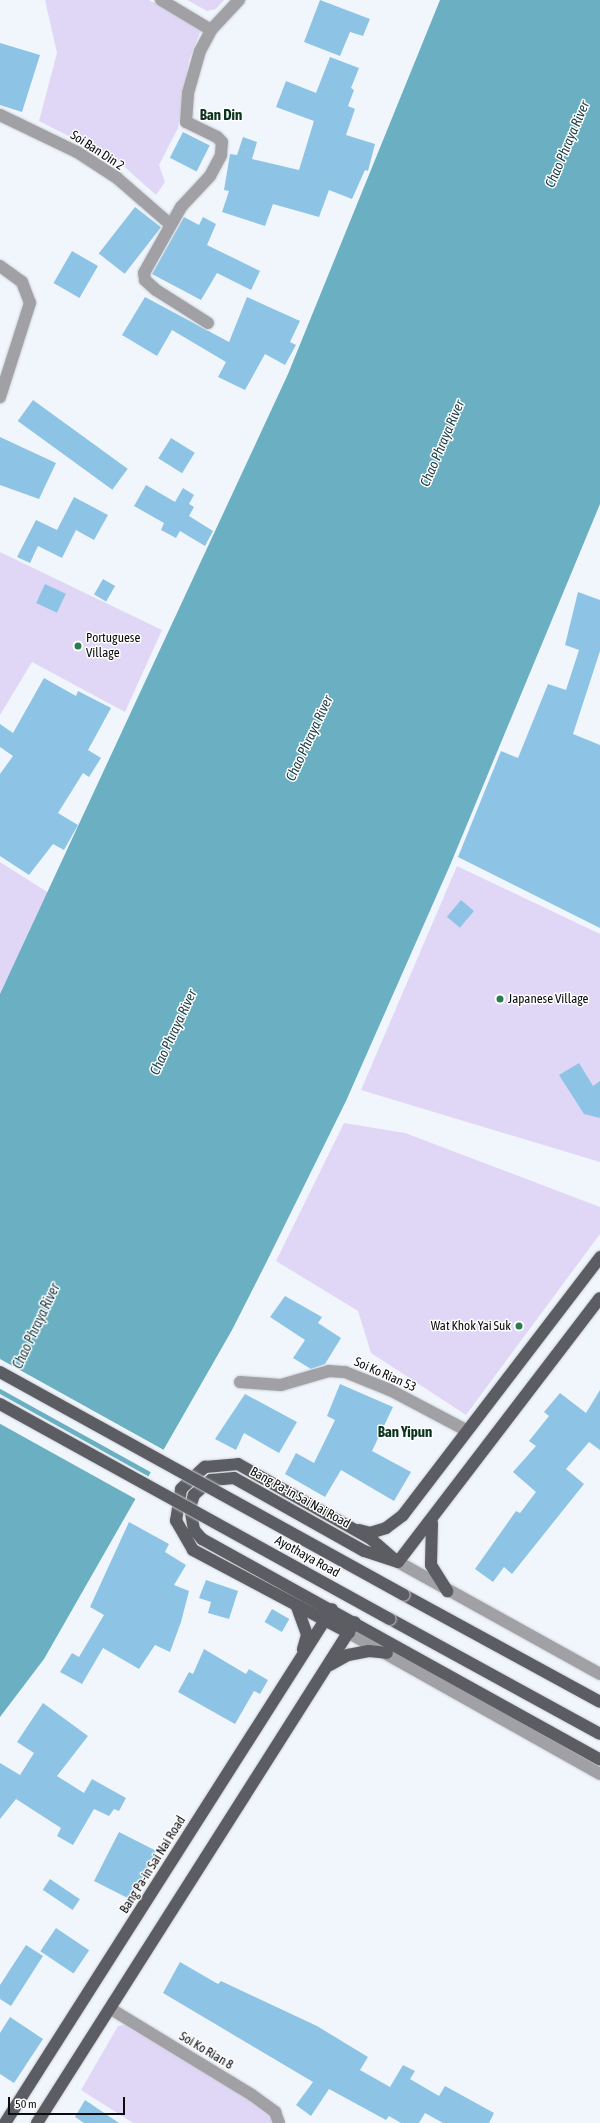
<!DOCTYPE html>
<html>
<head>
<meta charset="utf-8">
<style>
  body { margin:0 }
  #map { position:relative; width:600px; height:2123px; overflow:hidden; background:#f1f6fd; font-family:"Asap Condensed",sans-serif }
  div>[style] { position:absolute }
  .green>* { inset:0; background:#e0d7f7 }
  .water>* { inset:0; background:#6ab0c2 }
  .pier>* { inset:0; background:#f1f6fd; transform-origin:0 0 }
  .building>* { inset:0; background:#8dc4e6; transform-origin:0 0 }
  .roads { filter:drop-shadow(0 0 1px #ccd1d7) drop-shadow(0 0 1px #ccd1d7) }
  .minor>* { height:12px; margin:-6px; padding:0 6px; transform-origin:6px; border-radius:6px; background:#a1a1a5 }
  .major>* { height:12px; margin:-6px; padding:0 6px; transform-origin:6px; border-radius:6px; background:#5c5d62 }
  .bridges { filter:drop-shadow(0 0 1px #ccd1d7) drop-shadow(0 0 1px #ccd1d7) }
  .major-bridge>* { height:12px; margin:-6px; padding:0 6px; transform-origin:6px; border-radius:6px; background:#5c5d62 }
  .dots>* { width:11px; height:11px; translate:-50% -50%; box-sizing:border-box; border:2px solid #fff; border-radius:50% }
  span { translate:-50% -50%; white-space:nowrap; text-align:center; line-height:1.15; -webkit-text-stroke:3px #fff; paint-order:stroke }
  .street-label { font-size:13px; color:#0b0c0e }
  .poi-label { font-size:13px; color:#0b0c0e }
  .left { translate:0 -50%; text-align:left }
  .right { translate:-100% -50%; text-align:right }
  .water-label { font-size:14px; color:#1b3d46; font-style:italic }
  .quarter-label { font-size:15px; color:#0d341e; font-weight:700 }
  .scale { position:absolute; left:8px; top:2097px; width:117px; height:18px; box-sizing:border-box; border:2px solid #0b0c0e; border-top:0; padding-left:5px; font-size:12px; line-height:14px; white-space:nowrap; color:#0b0c0e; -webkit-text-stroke:3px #fff; paint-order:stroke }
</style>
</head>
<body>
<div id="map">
  <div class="green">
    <div style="clip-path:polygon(45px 0,149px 0,201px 30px,189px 60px,178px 128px,159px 165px,165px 182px,156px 195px,119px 162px,39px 121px,57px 53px)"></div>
    <div style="clip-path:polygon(187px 0,224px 0,216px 9px,207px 11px)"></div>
    <div style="clip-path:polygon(0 552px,162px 630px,125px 712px,32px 662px,0 715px)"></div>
    <div style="clip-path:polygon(0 862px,49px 893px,0 994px)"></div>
    <div style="clip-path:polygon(457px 866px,600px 934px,600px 1162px,361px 1090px)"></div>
    <div style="clip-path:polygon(344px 1123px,405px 1133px,600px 1207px,600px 1234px,466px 1415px,371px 1353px,358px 1311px,276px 1261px)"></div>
    <div style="clip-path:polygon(125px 2025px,259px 2104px,271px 2114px,275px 2123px,133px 2123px,81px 2090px,118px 2026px)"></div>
  </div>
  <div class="water">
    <div style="clip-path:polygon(440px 0,600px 0,600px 504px,451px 863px,346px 1101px,266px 1263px,232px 1330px,44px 1659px,0 1717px,0 994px,288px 374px)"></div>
  </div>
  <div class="pier">
    <div style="left:0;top:1359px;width:189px;height:26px;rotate:29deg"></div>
    <div style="left:0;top:1394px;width:172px;height:26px;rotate:29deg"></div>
  </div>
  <div class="building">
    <div style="clip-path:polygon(320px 0,370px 19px,363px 36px,350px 32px,340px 56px,304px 42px)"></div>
    <div style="clip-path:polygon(0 43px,40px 55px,22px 112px,0 105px)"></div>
    <div style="clip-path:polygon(330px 57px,359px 68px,351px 88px,354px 90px,348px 106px,355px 109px,346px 135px,375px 144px,368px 171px,365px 170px,352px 199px,329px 190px,319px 217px,273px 204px,265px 226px,222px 212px,229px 191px,224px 190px,230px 154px,237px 155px,243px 137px,257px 142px,252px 159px,299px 170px,314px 121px,276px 107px,286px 81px,316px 93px)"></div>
    <div style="left:183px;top:132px;width:30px;height:29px;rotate:27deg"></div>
    <div style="left:135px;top:207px;width:33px;height:59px;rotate:38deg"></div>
    <div style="clip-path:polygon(184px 217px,199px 225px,203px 217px,216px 224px,207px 245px,260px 271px,251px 290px,217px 273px,201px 300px,152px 274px)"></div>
    <div style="left:72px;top:251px;width:30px;height:37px;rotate:30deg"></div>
    <div style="clip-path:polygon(145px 297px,229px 342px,247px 297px,300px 321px,290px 342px,296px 345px,285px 365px,265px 354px,245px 390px,218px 377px,226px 362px,172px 330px,157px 356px,122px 335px)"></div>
    <div style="left:33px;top:400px;width:117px;height:26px;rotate:36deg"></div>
    <div style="clip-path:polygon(0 437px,56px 463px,39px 499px,0 485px)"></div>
    <div style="left:171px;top:438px;width:28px;height:24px;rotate:32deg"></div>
    <div style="clip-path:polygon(146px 485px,175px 502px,183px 488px,194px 495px,189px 504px,194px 507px,189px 516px,213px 531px,205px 546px,180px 531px,176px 538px,161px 530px,164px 523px,134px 506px)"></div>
    <div style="clip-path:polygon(74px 497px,108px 515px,94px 540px,76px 530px,62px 558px,38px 546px,30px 563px,17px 557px,36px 520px,57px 530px)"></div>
    <div style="left:103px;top:579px;width:14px;height:18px;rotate:30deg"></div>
    <div style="left:45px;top:584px;width:23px;height:21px;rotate:25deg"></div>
    <div style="clip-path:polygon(578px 592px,600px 600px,600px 651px,573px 734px,600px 745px,600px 928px,458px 857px,501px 751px,518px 758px,548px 684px,566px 690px,579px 650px,565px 645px)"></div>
    <div style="clip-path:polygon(44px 678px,76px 696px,78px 691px,111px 708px,88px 750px,101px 758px,89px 777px,83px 773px,58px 813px,78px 825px,64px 850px,53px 844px,29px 875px,0 856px,0 774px,13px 756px,0 747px,0 724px,13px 733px)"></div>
    <div style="left:461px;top:900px;width:17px;height:22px;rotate:40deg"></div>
    <div style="clip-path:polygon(579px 1063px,593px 1086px,600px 1081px,600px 1118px,584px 1114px,559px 1075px)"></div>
    <div style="clip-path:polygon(285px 1296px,322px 1317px,318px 1323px,341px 1338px,325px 1364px,311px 1369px,293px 1358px,305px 1340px,270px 1317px)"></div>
    <div style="clip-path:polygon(340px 1384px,393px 1407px,372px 1451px,411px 1472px,394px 1501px,341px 1470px,325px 1497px,285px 1474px,296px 1453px,314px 1463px,335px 1420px,327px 1416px)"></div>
    <div style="clip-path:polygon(600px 1390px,600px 1450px,589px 1442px,566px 1469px,584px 1484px,512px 1574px,504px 1567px,493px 1582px,475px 1569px,516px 1511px,520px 1513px,536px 1492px,513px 1472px,536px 1446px,529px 1441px,549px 1416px,544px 1412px,560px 1393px,586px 1413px)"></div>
    <div style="clip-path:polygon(245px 1394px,297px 1422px,279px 1453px,244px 1433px,236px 1450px,215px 1439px)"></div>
    <div style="clip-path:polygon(129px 1522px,169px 1544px,165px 1552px,186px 1565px,174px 1585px,189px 1591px,181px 1622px,170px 1652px,155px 1645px,139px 1669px,103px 1648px,82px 1684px,60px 1672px,72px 1653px,79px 1657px,104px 1615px,90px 1607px)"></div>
    <div style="clip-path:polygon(206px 1580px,238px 1591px,229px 1619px,208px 1613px,211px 1602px,199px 1598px)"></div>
    <div style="left:272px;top:1609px;width:20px;height:15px;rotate:30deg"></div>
    <div style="clip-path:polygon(204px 1649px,246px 1674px,249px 1669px,268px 1680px,260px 1694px,254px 1691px,235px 1724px,178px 1692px,189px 1672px,193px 1674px)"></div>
    <div style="clip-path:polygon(43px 1703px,88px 1736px,57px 1776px,84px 1793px,92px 1779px,126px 1798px,119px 1811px,114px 1809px,109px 1816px,94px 1809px,73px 1845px,57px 1836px,61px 1828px,16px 1799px,0 1819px,0 1763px,20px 1775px,34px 1753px,17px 1742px)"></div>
    <div style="left:119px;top:1832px;width:42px;height:55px;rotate:27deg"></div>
    <div style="left:50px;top:1879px;width:36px;height:13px;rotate:34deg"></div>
    <div style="left:56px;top:1928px;width:40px;height:28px;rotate:34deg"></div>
    <div style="clip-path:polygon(26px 1945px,43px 1956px,11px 2006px,0 1999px,0 1985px)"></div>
    <div style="clip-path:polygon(180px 1962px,218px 1984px,221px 1981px,317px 2026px,368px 2057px,360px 2070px,390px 2087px,403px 2065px,415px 2071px,410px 2079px,439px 2096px,445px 2086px,494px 2113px,489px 2123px,443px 2123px,425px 2113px,419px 2123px,401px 2123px,389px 2116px,386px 2120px,329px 2089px,311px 2116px,296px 2105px,313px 2082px,163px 1993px)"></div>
    <div style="clip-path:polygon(10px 2017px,43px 2039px,14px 2083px,0 2074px,0 2033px)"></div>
    <div style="clip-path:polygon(85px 2100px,119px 2123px,84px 2123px,75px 2117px)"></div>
  </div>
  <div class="roads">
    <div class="minor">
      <div style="left:161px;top:0;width:58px;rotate:31deg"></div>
      <div style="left:0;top:115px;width:85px;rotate:25.7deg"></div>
      <div style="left:77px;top:152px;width:48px;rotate:33deg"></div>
      <div style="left:117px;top:178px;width:70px;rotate:41deg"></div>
      <div style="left:0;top:266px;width:27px;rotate:36deg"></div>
      <div style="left:22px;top:282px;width:22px;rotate:69deg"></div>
      <div style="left:30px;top:303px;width:99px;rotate:107.7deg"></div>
      <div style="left:208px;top:323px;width:62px;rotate:-147.6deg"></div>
      <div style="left:156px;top:290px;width:15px;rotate:-138deg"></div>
      <div style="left:145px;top:280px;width:7px;rotate:-98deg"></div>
      <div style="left:144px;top:273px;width:76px;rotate:-60.7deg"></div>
      <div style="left:181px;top:207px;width:42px;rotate:-46.9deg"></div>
      <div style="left:210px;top:176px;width:24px;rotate:-62deg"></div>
      <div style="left:221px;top:155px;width:13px;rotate:-86deg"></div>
      <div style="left:222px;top:142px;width:7px;rotate:-135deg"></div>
      <div style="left:217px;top:137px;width:34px;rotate:-154deg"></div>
      <div style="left:186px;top:122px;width:29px;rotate:-86deg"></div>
      <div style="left:188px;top:93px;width:44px;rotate:-74.1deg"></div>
      <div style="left:200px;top:51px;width:24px;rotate:-62deg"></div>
      <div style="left:211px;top:30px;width:41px;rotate:-47deg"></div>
      <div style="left:240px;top:1382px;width:41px;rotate:4.2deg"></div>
      <div style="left:281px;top:1385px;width:50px;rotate:-16.3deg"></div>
      <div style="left:329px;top:1371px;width:16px;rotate:4deg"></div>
      <div style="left:345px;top:1372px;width:48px;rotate:21.8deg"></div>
      <div style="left:390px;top:1390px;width:86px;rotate:27.8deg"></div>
      <div style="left:398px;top:1562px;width:231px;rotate:29deg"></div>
      <div style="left:349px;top:1633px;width:288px;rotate:29.3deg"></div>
      <div style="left:111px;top:2009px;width:165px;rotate:31.4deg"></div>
      <div style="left:252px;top:2095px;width:29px;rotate:36deg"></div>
      <div style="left:275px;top:2112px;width:12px;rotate:70deg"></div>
    </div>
    <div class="major">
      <div style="left:432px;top:1523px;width:42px;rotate:91.4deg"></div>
      <div style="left:431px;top:1565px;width:31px;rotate:58deg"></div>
      <div style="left:359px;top:1530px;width:11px;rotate:15deg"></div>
      <div style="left:370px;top:1533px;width:17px;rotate:-17deg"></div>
      <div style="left:386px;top:1528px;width:21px;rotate:-37deg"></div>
      <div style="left:403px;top:1515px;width:325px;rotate:-52.6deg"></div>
      <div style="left:398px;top:1562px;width:36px;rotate:-162deg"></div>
      <div style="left:364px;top:1551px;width:149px;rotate:-150.7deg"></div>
      <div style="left:234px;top:1478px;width:23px;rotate:175deg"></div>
      <div style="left:211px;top:1480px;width:23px;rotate:139deg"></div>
      <div style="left:194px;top:1495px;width:13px;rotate:108deg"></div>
      <div style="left:190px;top:1507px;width:23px;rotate:80deg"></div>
      <div style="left:194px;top:1530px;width:12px;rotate:48deg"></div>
      <div style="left:202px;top:1539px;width:455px;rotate:29deg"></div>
      <div style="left:398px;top:1562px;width:332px;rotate:-52.6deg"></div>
      <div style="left:404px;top:1595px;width:223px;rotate:28.6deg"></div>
      <div style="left:297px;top:1607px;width:30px;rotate:70deg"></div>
      <div style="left:307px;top:1635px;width:15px;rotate:106deg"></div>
      <div style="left:390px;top:1619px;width:239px;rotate:28.7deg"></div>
      <div style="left:349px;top:1633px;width:177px;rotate:-152deg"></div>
      <div style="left:193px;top:1550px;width:34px;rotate:-120deg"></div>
      <div style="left:176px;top:1521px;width:32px;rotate:-81deg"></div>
      <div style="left:181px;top:1489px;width:33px;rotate:-43deg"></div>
      <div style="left:205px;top:1467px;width:33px;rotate:-5deg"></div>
      <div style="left:238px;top:1464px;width:153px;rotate:29.4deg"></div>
      <div style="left:371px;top:1539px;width:29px;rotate:41deg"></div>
      <div style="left:330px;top:1665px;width:21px;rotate:-29deg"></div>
      <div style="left:348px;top:1655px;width:21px;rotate:-11deg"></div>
      <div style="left:369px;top:1651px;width:18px;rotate:6deg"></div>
      <div style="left:5px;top:2123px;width:609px;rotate:-57.54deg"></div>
      <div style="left:37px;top:2123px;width:593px;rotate:-57.6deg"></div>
    </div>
  </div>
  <div class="bridges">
    <div class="major-bridge">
      <div style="left:0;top:1372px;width:461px;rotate:28.9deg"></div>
      <div style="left:0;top:1404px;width:445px;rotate:28.9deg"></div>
    </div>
  </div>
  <div class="dots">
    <div style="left:78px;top:646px;background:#2a7b4d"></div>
    <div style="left:500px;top:999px;background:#2a7b4d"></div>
    <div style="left:519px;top:1326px;background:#2a7b4d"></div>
  </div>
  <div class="street-label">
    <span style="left:97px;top:151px;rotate:33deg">Soi Ban Din 2</span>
    <span style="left:385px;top:1375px;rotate:24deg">Soi Ko Rian 53</span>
    <span style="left:300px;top:1498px;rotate:29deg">Bang Pa-in Sai Nai Road</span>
    <span style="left:307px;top:1557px;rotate:29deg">Ayothaya Road</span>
    <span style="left:153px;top:1865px;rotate:-58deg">Bang Pa-in Sai Nai Road</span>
    <span style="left:206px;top:2051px;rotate:31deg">Soi Ko Rian 8</span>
  </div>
  <div class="poi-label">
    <span class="left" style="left:86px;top:646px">Portuguese<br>Village</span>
    <span class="left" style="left:508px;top:999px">Japanese Village</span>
    <span class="right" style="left:511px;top:1326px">Wat Khok Yai Suk</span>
  </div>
  <div class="water-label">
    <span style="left:567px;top:144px;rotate:-67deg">Chao Phraya River</span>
    <span style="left:442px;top:443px;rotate:-67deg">Chao Phraya River</span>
    <span style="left:309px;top:738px;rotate:-65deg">Chao Phraya River</span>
    <span style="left:173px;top:1032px;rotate:-65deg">Chao Phraya River</span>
    <span style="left:36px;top:1326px;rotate:-65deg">Chao Phraya River</span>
  </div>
  <div class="quarter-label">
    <span style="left:221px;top:115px">Ban Din</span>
    <span style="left:405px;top:1432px">Ban Yipun</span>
  </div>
  <div class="scale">50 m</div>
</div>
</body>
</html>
